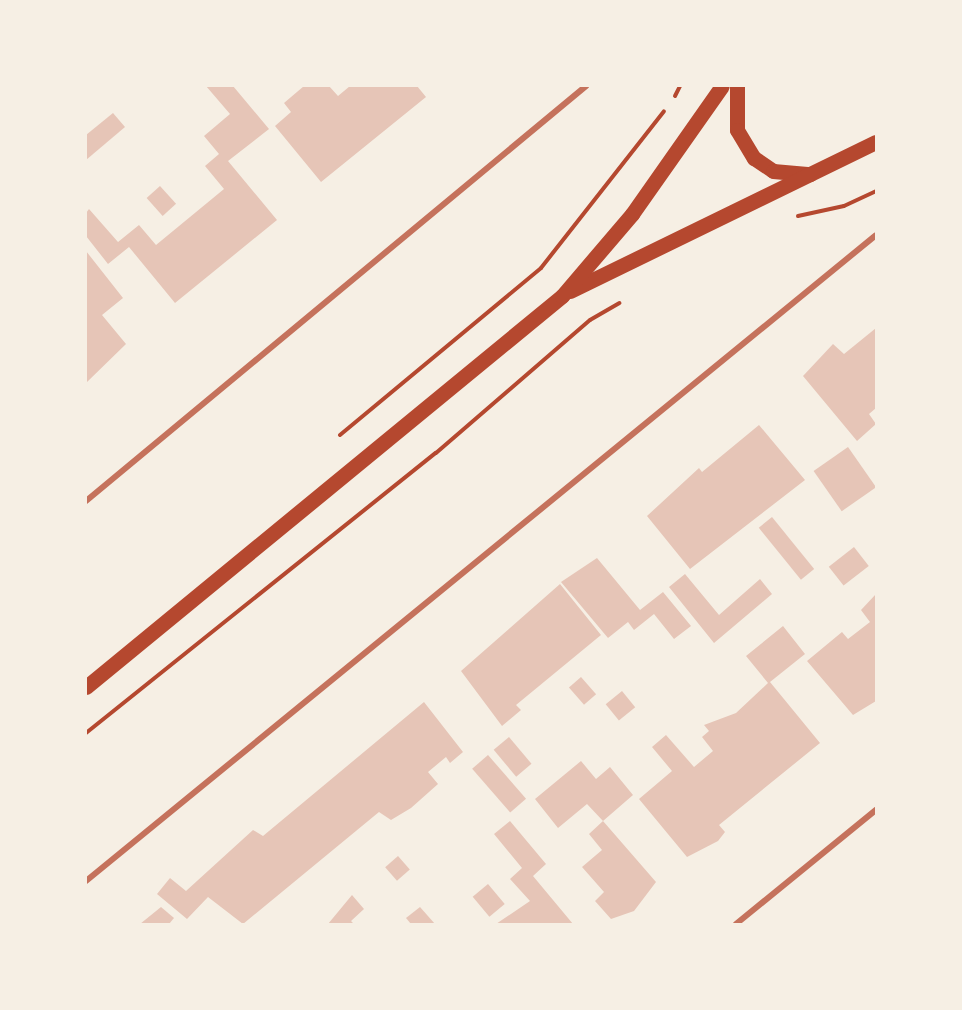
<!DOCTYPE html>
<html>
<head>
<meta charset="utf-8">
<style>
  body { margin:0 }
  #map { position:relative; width:962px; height:1010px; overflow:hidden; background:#f6efe4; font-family:Arial,sans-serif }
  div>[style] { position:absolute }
  .building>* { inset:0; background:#e6c5b7; transform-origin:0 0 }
  .path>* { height:4px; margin:-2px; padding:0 2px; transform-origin:2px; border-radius:2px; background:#b5482f }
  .minor>* { height:6px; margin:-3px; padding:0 3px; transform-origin:3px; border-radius:3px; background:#c5725c }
  .primary>* { height:15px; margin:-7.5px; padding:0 7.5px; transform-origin:7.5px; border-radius:7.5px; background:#b5482f }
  span { translate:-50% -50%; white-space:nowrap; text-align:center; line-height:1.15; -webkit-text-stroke:6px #f6efe4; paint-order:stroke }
  .frame { position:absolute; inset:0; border:87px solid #f6efe4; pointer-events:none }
</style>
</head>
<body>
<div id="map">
  <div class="building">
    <div style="clip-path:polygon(206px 86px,233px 86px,269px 129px,228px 161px,277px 220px,175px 303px,129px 247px,108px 264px,86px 236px,86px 213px,89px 209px,118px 242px,139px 225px,156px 245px,224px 189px,205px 166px,219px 154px,204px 136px,230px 114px)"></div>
    <div style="clip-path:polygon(304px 86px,329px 86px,338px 96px,350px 86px,417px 86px,426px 97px,321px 182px,275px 126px,291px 112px,284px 103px)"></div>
    <div style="clip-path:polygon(113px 113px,125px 127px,86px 160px,86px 135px)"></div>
    <div style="left:160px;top:186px;width:24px;height:18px;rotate:48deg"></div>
    <div style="clip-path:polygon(86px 251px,123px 298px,102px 315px,126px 344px,86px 383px)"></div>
    <div style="clip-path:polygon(876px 328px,876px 408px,869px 414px,876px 424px,857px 441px,803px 376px,833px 344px,844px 354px)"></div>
    <div style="clip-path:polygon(759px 425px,805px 480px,690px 569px,647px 516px,699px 468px,702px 472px)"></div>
    <div style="left:848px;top:447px;width:49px;height:42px;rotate:55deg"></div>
    <div style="left:772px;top:517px;width:67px;height:17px;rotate:51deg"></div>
    <div style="left:854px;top:547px;width:24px;height:32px;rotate:52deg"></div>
    <div style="clip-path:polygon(597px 558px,640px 610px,663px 592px,691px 626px,674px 639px,654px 614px,634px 630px,628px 622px,608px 638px,561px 582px)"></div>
    <div style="clip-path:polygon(685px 574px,719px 615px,760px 579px,772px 594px,714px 643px,669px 587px)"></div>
    <div style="clip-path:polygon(560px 584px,601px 635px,516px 705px,521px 710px,502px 726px,461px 671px)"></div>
    <div style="clip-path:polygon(876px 594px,876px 701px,853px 715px,807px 661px,842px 632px,848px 639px,870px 622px,861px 610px)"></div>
    <div style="clip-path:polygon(783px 626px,805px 654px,770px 682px,820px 743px,719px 825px,725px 832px,718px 841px,687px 857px,639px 799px,672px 771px,652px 747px,666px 735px,694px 767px,713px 751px,702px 737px,709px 731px,704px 725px,736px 713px,768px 683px,746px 656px)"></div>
    <div style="left:581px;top:677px;width:23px;height:16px;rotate:49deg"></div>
    <div style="left:622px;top:691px;width:21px;height:21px;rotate:51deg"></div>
    <div style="clip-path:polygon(424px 702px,463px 752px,450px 763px,446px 757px,428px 772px,438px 784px,411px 808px,391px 820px,379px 812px,243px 924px,208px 897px,187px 919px,157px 894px,170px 878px,186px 891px,253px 830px,263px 836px)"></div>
    <div style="left:509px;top:737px;width:35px;height:20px;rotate:50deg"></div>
    <div style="left:488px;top:755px;width:58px;height:21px;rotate:49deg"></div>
    <div style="clip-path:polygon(581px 761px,596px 779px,610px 767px,633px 795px,603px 821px,587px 804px,558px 828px,535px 799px)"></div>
    <div style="clip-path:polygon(510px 821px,546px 864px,533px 876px,573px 924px,496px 924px,530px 901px,510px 879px,522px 868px,494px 834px)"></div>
    <div style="clip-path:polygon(603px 821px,656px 882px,634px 911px,611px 919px,595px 901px,604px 892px,582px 867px,602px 850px,589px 834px)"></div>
    <div style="left:398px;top:856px;width:18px;height:17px;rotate:49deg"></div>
    <div style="left:488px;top:884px;width:26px;height:20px;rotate:50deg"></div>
    <div style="clip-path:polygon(352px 895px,364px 909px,351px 921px,354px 924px,328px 924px)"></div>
    <div style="clip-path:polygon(161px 907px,174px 918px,169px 924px,140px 924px)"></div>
    <div style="clip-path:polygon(420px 907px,435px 924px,411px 924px,406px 918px)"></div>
  </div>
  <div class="path">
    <div style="left:675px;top:96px;width:11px;rotate:-63deg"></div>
    <div style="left:798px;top:216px;width:47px;rotate:-12.3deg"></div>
    <div style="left:844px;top:206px;width:35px;rotate:-25deg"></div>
    <div style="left:340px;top:435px;width:261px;rotate:-39.7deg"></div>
    <div style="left:541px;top:268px;width:199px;rotate:-51.9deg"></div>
    <div style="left:86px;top:733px;width:448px;rotate:-38.7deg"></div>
    <div style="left:436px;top:453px;width:203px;rotate:-40.8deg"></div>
    <div style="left:590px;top:320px;width:34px;rotate:-30deg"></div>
  </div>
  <div class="minor">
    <div style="left:86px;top:501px;width:650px;rotate:-39.69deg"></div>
    <div style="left:86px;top:881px;width:1020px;rotate:-39.27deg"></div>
    <div style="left:736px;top:924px;width:181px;rotate:-39.2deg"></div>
  </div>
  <div class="primary">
    <div style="left:737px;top:86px;width:44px;rotate:90deg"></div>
    <div style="left:737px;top:130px;width:33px;rotate:59deg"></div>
    <div style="left:754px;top:158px;width:23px;rotate:34deg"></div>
    <div style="left:773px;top:171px;width:37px;rotate:5deg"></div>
    <div style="left:570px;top:291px;width:340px;rotate:-26deg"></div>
    <div style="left:86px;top:687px;width:616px;rotate:-39.4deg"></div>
    <div style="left:562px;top:296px;width:108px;rotate:-49.5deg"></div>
    <div style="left:632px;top:214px;width:156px;rotate:-54.9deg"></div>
  </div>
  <div class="frame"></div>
</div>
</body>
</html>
